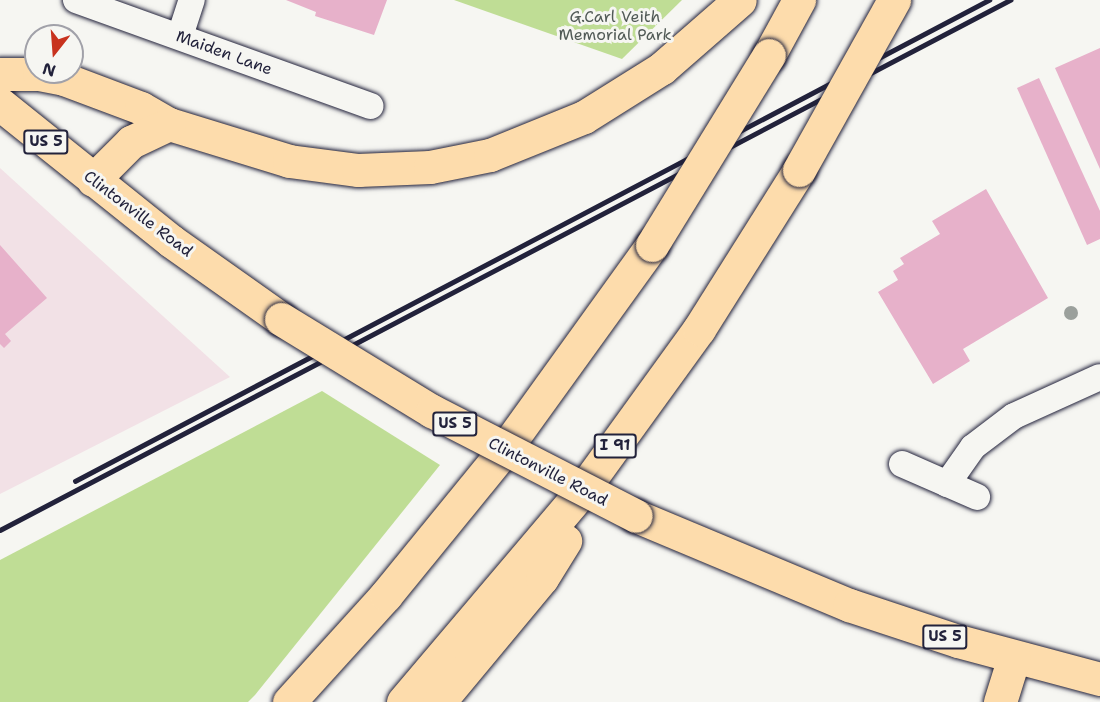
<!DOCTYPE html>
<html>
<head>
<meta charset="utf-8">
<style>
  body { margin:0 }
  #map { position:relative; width:1100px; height:702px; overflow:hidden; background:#f6f6f2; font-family:"Shantell Sans",sans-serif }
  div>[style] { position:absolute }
  .built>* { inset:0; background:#f2e1e6 }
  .green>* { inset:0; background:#bfdd95 }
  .building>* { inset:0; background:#e7b1ca }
  .roads { filter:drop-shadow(0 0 2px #22223b) drop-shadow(0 0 2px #22223b) }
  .minor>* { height:26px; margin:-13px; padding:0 13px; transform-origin:13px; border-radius:13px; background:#f6f6f2 }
  .major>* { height:33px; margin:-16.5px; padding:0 16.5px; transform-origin:16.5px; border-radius:16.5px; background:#fddcac }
  .highway>* { height:33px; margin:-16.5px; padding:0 16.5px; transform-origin:16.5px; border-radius:16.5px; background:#fddcac }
  .rail>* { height:4.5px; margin:-2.25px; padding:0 2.25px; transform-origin:2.25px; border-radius:2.25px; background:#22223b }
  .bridges { filter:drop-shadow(0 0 2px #22223b) drop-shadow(0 0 2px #22223b) }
  .major-bridge>* { height:33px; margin:-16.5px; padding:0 16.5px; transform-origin:16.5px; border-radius:16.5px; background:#fddcac }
  .highway-bridge>* { height:33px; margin:-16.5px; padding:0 16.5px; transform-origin:16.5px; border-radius:16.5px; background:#fddcac }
  .trees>* { width:14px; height:14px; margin:-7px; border-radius:50%; background:#9ba09c }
  span { translate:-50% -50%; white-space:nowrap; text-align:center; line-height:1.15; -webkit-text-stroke:6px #f6f6f2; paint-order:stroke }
  .shield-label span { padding:2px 4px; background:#f6f6f2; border:2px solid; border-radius:4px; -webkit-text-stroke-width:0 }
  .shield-label { font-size:15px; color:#22223b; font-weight:700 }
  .park-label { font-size:16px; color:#515a56 }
  .street-label { font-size:16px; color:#22223b }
  .north { position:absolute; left:24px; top:24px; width:60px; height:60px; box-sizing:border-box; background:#f6f6f2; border:2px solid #a1a1a9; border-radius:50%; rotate:197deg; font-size:16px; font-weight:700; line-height:24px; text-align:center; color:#22223b }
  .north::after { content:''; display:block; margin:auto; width:21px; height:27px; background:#c8321e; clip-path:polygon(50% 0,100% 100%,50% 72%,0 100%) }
</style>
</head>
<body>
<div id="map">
  <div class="built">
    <div style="clip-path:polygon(0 168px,230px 377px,0 494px)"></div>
  </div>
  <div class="green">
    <div style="clip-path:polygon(454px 0,682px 0,622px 59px)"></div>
    <div style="clip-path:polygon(322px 391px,440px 465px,255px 695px,248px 702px,0 702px,0 560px)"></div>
  </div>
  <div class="building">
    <div style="clip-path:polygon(286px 0,387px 0,374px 35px,315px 16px,316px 12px)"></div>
    <div style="clip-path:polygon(1100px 48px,1100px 169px,1055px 68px)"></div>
    <div style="clip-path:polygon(1039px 78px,1100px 211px,1100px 239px,1087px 245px,1017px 88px)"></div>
    <div style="clip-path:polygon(986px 189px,1048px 298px,963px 349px,970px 361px,933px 384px,878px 292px,898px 280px,893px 271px,904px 264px,900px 258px,940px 234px,932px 221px)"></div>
    <div style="clip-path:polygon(0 245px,47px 298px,5px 334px,11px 341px,4px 348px,0 344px)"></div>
  </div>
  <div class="roads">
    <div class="minor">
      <div style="left:76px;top:0;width:313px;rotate:19.8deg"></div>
      <div style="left:180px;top:36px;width:38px;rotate:-72deg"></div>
      <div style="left:902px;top:464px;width:82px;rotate:23.7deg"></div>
      <div style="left:947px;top:484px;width:45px;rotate:-54.9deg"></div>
      <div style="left:973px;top:447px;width:51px;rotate:-37.1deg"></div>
      <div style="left:1014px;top:416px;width:94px;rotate:-24.4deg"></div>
    </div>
    <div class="major">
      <div style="left:0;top:104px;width:219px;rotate:38.7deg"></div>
      <div style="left:171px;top:241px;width:135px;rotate:35.3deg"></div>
      <div style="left:636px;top:516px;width:231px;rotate:22.7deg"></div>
      <div style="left:849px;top:605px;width:115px;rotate:18.3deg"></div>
      <div style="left:958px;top:641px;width:147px;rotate:15deg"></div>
      <div style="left:1000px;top:702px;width:47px;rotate:-72.7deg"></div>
    </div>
    <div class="highway">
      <div style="left:769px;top:55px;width:63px;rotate:-61.4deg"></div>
      <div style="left:0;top:74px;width:39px"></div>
      <div style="left:39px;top:74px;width:25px;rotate:11deg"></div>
      <div style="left:64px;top:79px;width:82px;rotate:20.6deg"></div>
      <div style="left:141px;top:108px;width:32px;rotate:30deg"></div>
      <div style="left:169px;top:124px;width:126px;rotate:17.1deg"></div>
      <div style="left:289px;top:161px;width:70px;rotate:7.4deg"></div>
      <div style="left:358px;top:170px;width:72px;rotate:-2.4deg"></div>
      <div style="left:430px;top:167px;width:61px;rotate:-11.3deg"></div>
      <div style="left:490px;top:155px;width:101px;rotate:-22deg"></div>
      <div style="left:584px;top:117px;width:92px;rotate:-32.1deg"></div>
      <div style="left:662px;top:68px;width:103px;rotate:-41.1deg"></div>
      <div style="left:93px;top:180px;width:54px;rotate:-45deg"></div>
      <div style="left:131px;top:142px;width:42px;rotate:-25.3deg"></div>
      <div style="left:289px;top:702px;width:144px;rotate:-47.8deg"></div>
      <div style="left:386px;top:595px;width:183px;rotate:-50.8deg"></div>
      <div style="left:502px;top:453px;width:256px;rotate:-54.2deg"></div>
      <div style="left:403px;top:702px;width:275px;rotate:-49.7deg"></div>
      <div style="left:581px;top:492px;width:201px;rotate:-54.1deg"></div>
      <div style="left:699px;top:329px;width:188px;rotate:-57.8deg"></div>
      <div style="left:439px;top:702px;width:161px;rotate:-50.3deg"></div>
      <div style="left:542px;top:578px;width:44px;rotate:-58.1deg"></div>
    </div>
  </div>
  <div class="rail">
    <div style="left:75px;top:481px;width:1033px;rotate:-27.76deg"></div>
    <div style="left:0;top:530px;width:1141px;rotate:-27.69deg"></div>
  </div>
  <div class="bridges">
    <div class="major-bridge">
      <div style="left:281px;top:319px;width:177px;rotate:31.4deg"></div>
      <div style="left:432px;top:411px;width:229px;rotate:27.2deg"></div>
    </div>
    <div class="highway-bridge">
      <div style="left:799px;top:170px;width:195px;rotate:-60.8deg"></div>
      <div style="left:652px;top:245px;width:223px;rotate:-58.4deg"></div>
    </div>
  </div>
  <div class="trees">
    <div style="left:1071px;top:313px"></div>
  </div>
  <div class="shield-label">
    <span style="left:46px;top:142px">US 5</span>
    <span style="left:455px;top:424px">US 5</span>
    <span style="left:615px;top:446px">I 91</span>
    <span style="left:945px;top:637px">US 5</span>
  </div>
  <div class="park-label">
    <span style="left:615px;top:26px">G.Carl Veith<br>Memorial Park</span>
  </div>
  <div class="street-label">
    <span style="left:224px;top:53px;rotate:20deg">Maiden Lane</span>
    <span style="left:138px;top:214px;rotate:37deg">Clintonville Road</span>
    <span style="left:548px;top:472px;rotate:27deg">Clintonville Road</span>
  </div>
  <div class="north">N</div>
</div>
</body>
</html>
